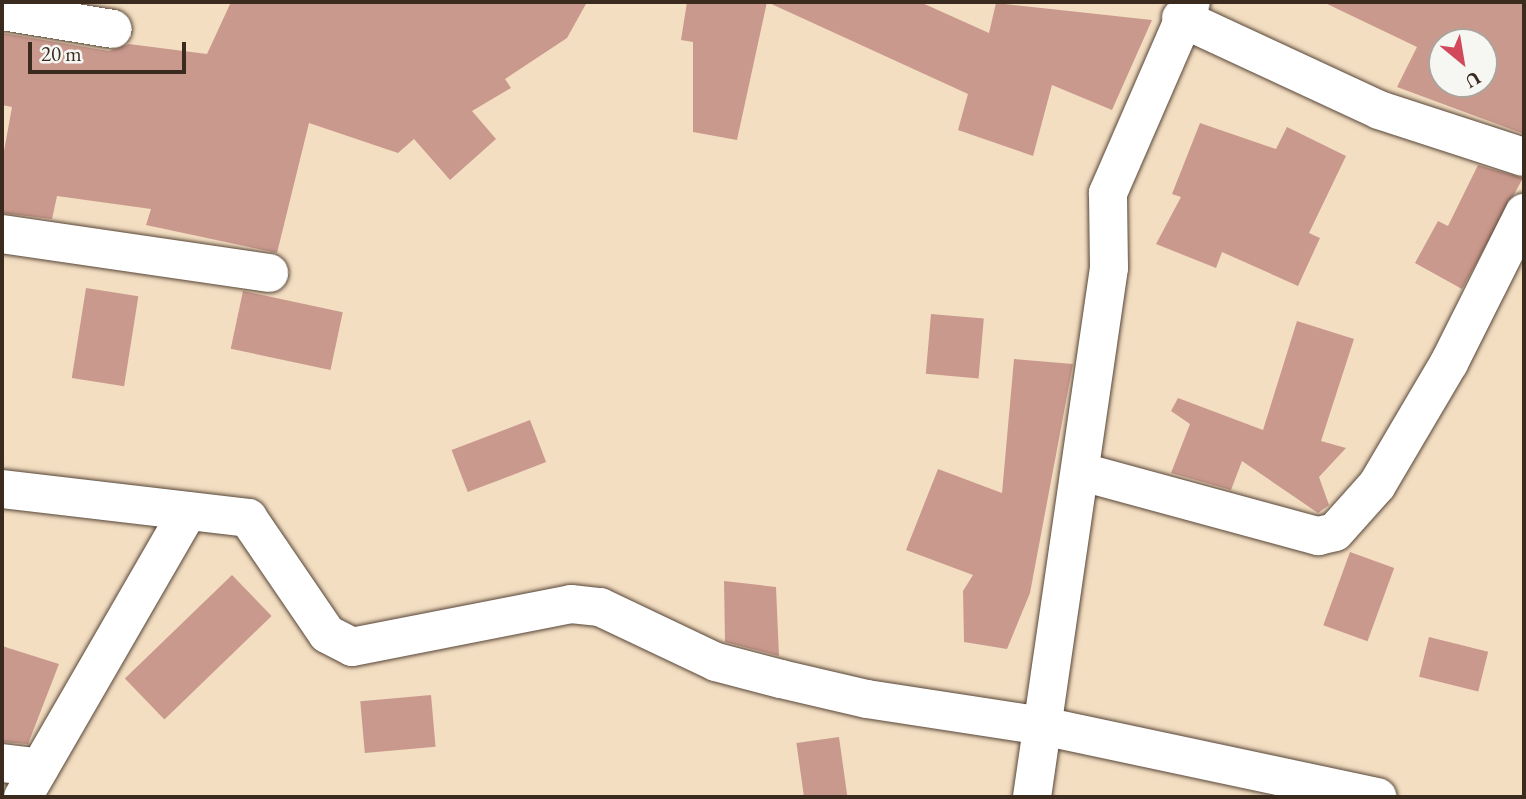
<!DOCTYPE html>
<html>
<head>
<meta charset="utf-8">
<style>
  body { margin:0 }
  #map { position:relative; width:1526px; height:799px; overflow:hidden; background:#f3dec2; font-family:"EB Garamond",serif }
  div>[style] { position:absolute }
  .building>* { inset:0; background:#ca998e; transform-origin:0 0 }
  .roads { filter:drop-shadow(0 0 2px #574537) drop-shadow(0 0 2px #574537) }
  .street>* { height:38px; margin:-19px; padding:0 19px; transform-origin:19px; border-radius:19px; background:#fff }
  span { translate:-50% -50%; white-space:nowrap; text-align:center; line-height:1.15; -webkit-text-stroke:7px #f6f6f2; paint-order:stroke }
  .frame { position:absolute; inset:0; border:4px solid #3b2a1e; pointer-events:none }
  .north { position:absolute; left:1428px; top:28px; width:70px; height:70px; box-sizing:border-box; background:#f6f6f2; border:2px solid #aba49d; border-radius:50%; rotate:150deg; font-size:19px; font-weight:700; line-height:28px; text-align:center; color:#3b2a1e }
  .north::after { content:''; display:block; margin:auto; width:24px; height:32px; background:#d1495b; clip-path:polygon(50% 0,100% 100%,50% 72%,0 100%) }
  .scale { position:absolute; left:28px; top:42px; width:158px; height:32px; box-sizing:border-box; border:4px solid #3b2a1e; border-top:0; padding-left:9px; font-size:21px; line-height:24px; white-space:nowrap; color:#3b2a1e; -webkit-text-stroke:5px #f6f6f2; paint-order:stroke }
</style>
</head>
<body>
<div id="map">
  <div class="building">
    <div style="clip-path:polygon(231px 2px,587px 2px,567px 38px,505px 79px,511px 88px,472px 111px,496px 139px,450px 180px,414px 139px,398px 153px,309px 123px,277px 253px,146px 225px,151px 209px,57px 196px,52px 219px,2px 213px,2px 162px,12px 107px,2px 105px,2px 33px,109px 51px,129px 44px,207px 54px)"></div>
    <div style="clip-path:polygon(687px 2px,767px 2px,737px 140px,693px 132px,693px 42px,681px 40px)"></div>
    <div style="clip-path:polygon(767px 2px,920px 2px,989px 33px,996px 3px,1152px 20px,1112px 110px,1052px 85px,1033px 156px,958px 130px,968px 94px)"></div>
    <div style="clip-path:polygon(evenodd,1323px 2px,1524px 2px,1524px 134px,1397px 87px,1417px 47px,1323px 2px,1442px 42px,1484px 42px,1484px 84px,1442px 84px,1442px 42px)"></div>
    <div style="clip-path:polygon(1200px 123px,1276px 149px,1287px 127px,1346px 156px,1309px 233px,1320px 238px,1298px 286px,1222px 252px,1216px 268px,1156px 244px,1181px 197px,1172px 194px)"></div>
    <div style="clip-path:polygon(1478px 165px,1523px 178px,1462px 289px,1415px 263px,1438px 221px,1448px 226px)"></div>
    <div style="left:86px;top:288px;width:53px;height:91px;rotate:9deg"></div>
    <div style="left:243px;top:291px;width:102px;height:59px;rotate:12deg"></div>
    <div style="left:931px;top:314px;width:53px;height:60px;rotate:5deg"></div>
    <div style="clip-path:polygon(1297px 321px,1354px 339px,1321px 441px,1346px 448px,1319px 477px,1329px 505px,1318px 513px,1242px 461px,1231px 490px,1171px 473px,1190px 424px,1171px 411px,1178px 398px,1263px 430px)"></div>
    <div style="clip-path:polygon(1014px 359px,1073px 364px,1030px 593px,1007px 649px,964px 642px,963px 591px,973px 575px,906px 550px,938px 469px,1002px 493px)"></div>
    <div style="left:530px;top:420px;width:45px;height:84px;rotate:69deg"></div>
    <div style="left:1350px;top:552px;width:47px;height:78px;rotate:20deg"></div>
    <div style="left:232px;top:575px;width:57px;height:149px;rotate:46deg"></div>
    <div style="clip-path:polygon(724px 581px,776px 587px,779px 656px,725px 642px)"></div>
    <div style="left:1429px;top:637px;width:61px;height:41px;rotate:14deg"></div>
    <div style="clip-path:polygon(2px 646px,59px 664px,28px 744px,2px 742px)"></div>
    <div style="left:431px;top:695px;width:52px;height:71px;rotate:85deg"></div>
    <div style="left:839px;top:737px;width:61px;height:43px;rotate:82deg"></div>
  </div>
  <div class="roads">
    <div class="street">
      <div style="left:2px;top:11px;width:112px;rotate:9.2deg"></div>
      <div style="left:1181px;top:18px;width:218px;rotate:24.9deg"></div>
      <div style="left:1379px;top:110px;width:152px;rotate:18deg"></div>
      <div style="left:2px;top:234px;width:270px;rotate:8.3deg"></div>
      <div style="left:1082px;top:472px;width:245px;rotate:15.2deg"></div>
      <div style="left:1318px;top:536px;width:17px;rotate:-13deg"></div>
      <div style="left:1335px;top:532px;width:63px;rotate:-48.2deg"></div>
      <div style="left:1377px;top:485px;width:142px;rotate:-59.5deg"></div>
      <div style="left:1449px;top:363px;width:168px;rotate:-63.4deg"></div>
      <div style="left:2px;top:489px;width:248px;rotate:6.7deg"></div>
      <div style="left:248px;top:518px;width:140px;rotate:55.7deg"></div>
      <div style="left:327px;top:634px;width:28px;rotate:27deg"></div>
      <div style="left:352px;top:647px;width:223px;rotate:-11.1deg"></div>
      <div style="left:571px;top:604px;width:29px;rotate:6deg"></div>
      <div style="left:600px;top:607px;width:128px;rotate:25.4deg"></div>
      <div style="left:716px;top:662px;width:67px;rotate:14.7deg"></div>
      <div style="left:781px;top:679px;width:88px;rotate:13.1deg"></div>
      <div style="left:867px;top:699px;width:178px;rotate:8.7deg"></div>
      <div style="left:1043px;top:726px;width:342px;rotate:12deg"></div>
      <div style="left:2px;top:763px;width:38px;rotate:7deg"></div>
      <div style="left:23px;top:797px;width:330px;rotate:-60deg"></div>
      <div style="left:1032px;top:797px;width:535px;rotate:-81.72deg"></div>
      <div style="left:1109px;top:268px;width:75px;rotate:-90.8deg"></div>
      <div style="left:1108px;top:193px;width:208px;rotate:-66.5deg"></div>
    </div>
  </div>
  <div class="frame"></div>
  <div class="north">U</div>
  <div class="scale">20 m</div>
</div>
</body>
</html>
